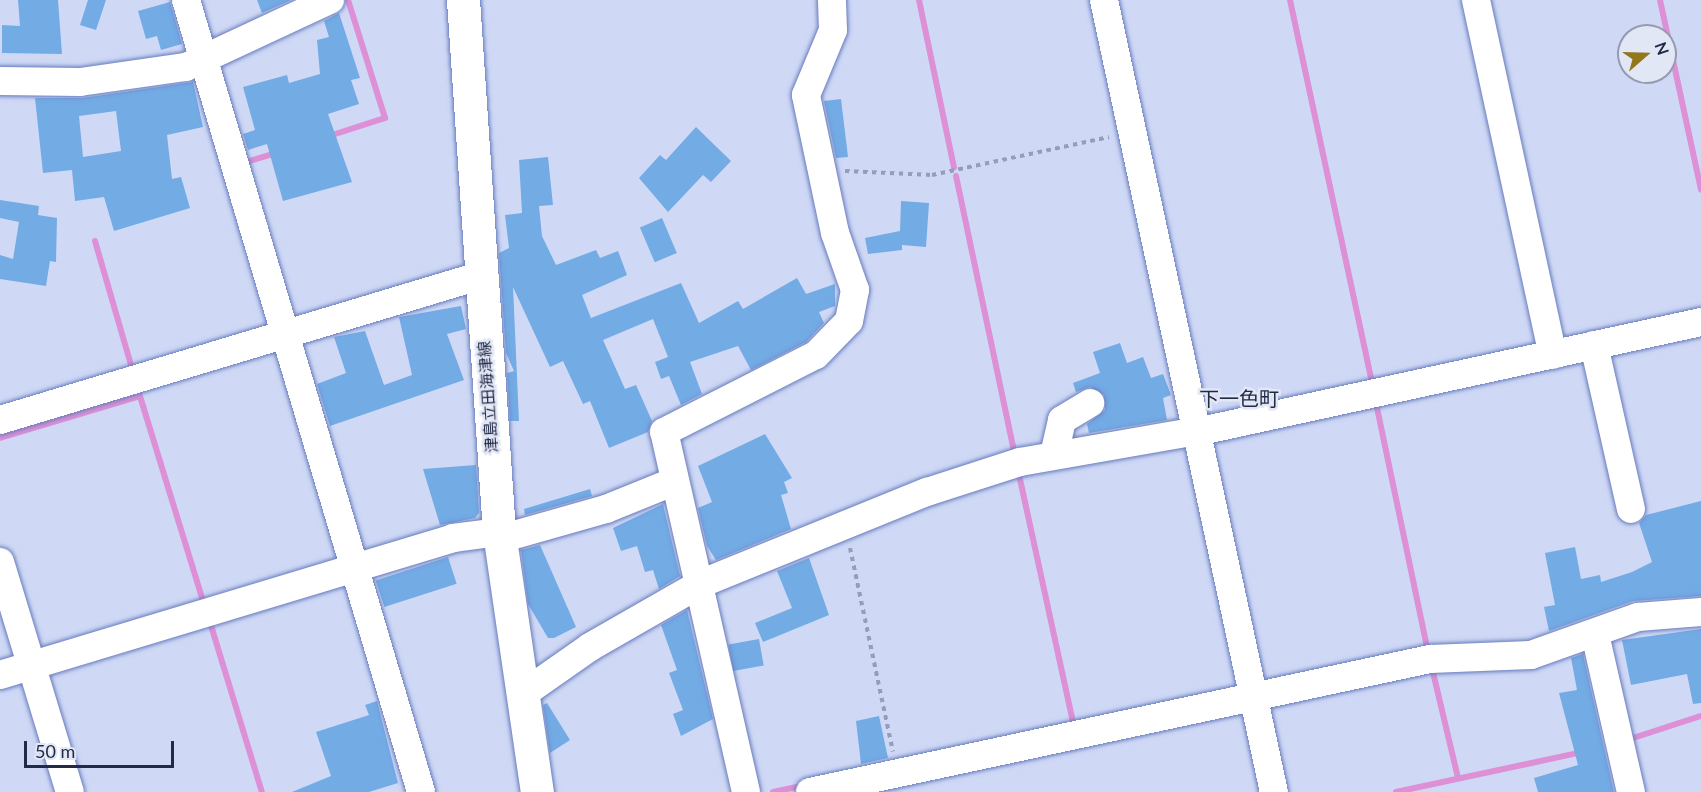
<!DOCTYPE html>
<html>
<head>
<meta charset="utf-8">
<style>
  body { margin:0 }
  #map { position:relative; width:1701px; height:792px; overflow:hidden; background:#cfd9f6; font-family:Lato,"Noto Sans JP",sans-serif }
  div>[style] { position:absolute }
  .stream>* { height:6px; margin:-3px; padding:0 3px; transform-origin:3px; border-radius:3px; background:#dd90d5 }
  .building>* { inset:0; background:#73abe5; transform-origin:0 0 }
  .path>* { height:4px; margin-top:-2px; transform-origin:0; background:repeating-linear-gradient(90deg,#949dba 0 4.5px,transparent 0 9px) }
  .roads { filter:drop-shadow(0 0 2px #677bbd) drop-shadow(0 0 2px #677bbd) }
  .minor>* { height:28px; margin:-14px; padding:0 14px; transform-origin:14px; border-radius:14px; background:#fff }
  .major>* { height:33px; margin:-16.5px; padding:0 16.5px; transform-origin:16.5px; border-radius:16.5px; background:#fff }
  span { translate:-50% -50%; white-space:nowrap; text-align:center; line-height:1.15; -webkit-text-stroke:5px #e2e7f6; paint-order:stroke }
  .street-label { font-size:16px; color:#222a46 }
  .quarter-label { font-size:20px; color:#222a46 }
  .north { position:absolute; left:1617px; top:24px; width:60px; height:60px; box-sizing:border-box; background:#e2e7f6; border:2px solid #959bb0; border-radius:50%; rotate:70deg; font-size:16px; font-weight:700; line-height:24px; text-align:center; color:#222a46 }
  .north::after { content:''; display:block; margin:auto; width:21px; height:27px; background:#93771d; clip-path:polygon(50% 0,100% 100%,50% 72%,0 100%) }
  .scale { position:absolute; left:24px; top:741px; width:150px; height:27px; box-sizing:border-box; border:3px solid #222a46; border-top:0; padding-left:8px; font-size:18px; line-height:21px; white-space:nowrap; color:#222a46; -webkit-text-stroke:4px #e2e7f6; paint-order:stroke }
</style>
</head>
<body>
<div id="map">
  <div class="stream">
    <div style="left:919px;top:0;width:171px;rotate:78.2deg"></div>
    <div style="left:1290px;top:0;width:393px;rotate:77.9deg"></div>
    <div style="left:1660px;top:0;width:194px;rotate:77.8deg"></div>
    <div style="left:329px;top:136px;width:59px;rotate:-17.8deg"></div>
    <div style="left:385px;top:118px;width:124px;rotate:-107.4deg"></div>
    <div style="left:243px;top:163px;width:34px;rotate:-17deg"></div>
    <div style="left:956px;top:176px;width:286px;rotate:78.1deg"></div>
    <div style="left:95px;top:241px;width:132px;rotate:73.8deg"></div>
    <div style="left:139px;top:393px;width:221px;rotate:72.9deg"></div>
    <div style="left:1376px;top:403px;width:254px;rotate:78.2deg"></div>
    <div style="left:0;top:438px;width:146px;rotate:-16.7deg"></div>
    <div style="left:1018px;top:470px;width:263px;rotate:77.7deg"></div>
    <div style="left:209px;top:619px;width:181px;rotate:73deg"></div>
    <div style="left:1432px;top:668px;width:113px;rotate:76.7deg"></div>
    <div style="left:1627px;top:740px;width:78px;rotate:-18deg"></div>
    <div style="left:773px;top:792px;width:33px;rotate:-12deg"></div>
    <div style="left:1396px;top:792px;width:190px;rotate:-12.1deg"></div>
  </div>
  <div class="building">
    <div style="clip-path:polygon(18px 0,58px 0,62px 54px,2px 53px,2px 25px,20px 26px)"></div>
    <div style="clip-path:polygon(88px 0,106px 0,96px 30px,80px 25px)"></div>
    <div style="clip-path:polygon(257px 0,291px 0,262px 13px)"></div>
    <div style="clip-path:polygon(170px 2px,182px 44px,161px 50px,157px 36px,146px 39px,138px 11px)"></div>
    <div style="clip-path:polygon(339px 13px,360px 78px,351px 80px,359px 104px,328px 114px,352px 182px,283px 201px,267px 144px,248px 150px,243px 134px,255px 130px,243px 87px,287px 75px,289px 83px,320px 74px,317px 40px,329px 37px,324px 21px)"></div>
    <div style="clip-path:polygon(evenodd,193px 82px,203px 127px,167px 135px,172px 179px,181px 177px,190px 208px,114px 231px,104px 197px,75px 201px,72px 170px,43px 173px,35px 98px,82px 98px,193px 82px,116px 111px,121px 151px,83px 157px,79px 116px,116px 111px)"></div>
    <div style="clip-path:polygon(841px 99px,848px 157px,836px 158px,824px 101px)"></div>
    <div style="clip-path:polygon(696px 127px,731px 161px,711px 182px,703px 175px,668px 212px,639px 178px,660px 155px,666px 160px)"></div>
    <div style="clip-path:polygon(548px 157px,553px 205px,539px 206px,542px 236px,556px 265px,596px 250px,600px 258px,618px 251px,627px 275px,582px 295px,591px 318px,681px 283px,699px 323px,738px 301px,743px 309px,797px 278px,806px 294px,835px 284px,835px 306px,819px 312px,824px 323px,806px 342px,751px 370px,738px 346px,690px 362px,702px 394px,681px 405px,669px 376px,661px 379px,655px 362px,668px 357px,653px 319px,603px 340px,625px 389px,636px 385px,652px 421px,648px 432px,609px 448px,590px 401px,583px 404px,563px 361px,550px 367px,513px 287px,519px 421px,510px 421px,507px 373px,514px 371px,506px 353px,499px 253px,509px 248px,505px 215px,522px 213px,519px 160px)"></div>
    <div style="clip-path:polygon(0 200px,39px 206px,38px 215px,57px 218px,56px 262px,50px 261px,46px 286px,0 279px,0 255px,13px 259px,19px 222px,0 218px)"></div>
    <div style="clip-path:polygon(901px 201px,929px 203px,926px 247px,902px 245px,902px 250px,868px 254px,865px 238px,900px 231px)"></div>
    <div style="left:662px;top:218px;width:38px;height:24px;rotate:67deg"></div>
    <div style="clip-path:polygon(461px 306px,466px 329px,447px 334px,464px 380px,330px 426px,317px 384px,346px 373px,334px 337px,365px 331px,384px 385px,412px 375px,399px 317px)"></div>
    <div style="clip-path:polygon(1120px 343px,1127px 363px,1143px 357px,1151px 378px,1163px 374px,1171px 395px,1163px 398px,1167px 420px,1089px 433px,1087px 424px,1105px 410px,1104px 395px,1090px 387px,1076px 392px,1073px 383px,1100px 373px,1093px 352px)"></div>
    <div style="clip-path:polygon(765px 434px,792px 478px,784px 482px,788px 493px,781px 495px,791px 529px,716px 560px,707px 546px,698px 508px,712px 502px,698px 466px)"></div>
    <div style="clip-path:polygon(476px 465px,479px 513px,475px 518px,440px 525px,423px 469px)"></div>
    <div style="clip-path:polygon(590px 489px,592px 496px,525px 515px,524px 509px)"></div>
    <div style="clip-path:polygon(1701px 501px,1701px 596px,1633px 601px,1549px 631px,1544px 607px,1555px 605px,1545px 553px,1575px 547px,1581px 579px,1600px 575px,1601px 582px,1632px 572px,1652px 562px,1639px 523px,1646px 515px)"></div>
    <div style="clip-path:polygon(663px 504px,680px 576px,659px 589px,653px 570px,645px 572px,637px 546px,621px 551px,613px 528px)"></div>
    <div style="clip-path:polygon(540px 545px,576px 627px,554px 638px,548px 638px,528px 604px,521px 550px)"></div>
    <div style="left:448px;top:557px;width:28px;height:76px;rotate:72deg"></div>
    <div style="clip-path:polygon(809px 558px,829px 615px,763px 642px,755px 623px,792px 608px,777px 571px)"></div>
    <div style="clip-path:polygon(687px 610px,713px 719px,681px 736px,673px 714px,683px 710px,669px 673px,677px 670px,661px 625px)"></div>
    <div style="clip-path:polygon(1701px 629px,1701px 703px,1693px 704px,1687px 674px,1631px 685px,1622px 640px)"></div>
    <div style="left:759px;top:639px;width:27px;height:31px;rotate:80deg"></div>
    <div style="clip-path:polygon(1583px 654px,1614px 792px,1538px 792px,1534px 778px,1578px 765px,1559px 693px,1577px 690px,1571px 658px)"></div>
    <div style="clip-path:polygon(377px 701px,398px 783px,369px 792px,292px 792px,331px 776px,316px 732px,369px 715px,365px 705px)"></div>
    <div style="clip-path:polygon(547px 703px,570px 740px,550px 753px,543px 705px)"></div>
    <div style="clip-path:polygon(879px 716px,888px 758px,861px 764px,856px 721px)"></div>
  </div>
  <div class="path">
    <div style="left:845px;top:171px;width:87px;rotate:2.6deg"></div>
    <div style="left:932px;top:175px;width:181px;rotate:-12.1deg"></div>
    <div style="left:850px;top:548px;width:208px;rotate:78.1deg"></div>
  </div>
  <div class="roads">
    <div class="minor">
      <div style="left:186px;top:0;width:826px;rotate:73.47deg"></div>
      <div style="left:1104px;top:0;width:810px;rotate:77.89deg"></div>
      <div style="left:1476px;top:0;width:363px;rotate:77.8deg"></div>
      <div style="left:0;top:81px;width:80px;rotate:0.7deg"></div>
      <div style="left:80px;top:82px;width:107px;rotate:-8.1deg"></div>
      <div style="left:186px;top:67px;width:159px;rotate:-25deg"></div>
      <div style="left:1594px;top:345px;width:168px;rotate:77.3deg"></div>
      <div style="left:0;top:420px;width:500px;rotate:-16.73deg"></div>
      <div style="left:1054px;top:455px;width:36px;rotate:-77deg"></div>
      <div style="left:1062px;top:420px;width:33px;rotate:-31deg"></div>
      <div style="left:500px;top:539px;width:110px;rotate:-15.8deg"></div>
      <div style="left:606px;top:509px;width:74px;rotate:-22.1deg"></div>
      <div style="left:0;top:562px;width:240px;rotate:73.1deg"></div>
      <div style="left:1595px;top:634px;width:162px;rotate:77.2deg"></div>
      <div style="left:0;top:675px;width:473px;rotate:-16.8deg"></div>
      <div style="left:453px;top:538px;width:46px;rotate:-7.4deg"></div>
      <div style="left:523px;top:694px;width:82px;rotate:-35deg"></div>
      <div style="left:590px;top:647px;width:127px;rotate:-29.8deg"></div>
      <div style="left:700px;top:584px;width:245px;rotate:-22.1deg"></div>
      <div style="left:927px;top:492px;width:98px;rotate:-17.9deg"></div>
      <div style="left:1020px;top:462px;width:193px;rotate:-9.9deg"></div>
      <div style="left:1210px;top:429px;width:503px;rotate:-12.29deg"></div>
      <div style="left:746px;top:792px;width:369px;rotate:-102.8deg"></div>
      <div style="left:664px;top:432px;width:170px;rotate:-26.9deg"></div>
      <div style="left:816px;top:355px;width:47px;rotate:-45.9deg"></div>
      <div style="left:849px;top:321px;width:32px;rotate:-79deg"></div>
      <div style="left:855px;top:290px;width:60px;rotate:-109.3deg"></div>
      <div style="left:835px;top:233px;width:141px;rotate:-101.9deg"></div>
      <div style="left:806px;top:95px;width:70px;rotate:-67.4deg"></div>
      <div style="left:833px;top:30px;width:30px;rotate:-92deg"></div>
      <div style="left:810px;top:792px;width:634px;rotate:-12.11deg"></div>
      <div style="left:1430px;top:659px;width:101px;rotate:-2.3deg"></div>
      <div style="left:1531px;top:655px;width:114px;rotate:-19.6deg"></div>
      <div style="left:1638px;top:617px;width:63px;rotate:-4.5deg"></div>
    </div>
    <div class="major">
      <div style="left:463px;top:0;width:533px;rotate:86.13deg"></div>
      <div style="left:499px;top:532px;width:263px;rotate:81.7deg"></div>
    </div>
  </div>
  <div class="street-label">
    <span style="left:488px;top:397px;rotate:-94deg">津島立田海津線</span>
  </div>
  <div class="quarter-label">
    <span style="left:1239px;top:398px">下一色町</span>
  </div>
  <div class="north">N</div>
  <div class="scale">50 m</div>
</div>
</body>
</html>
